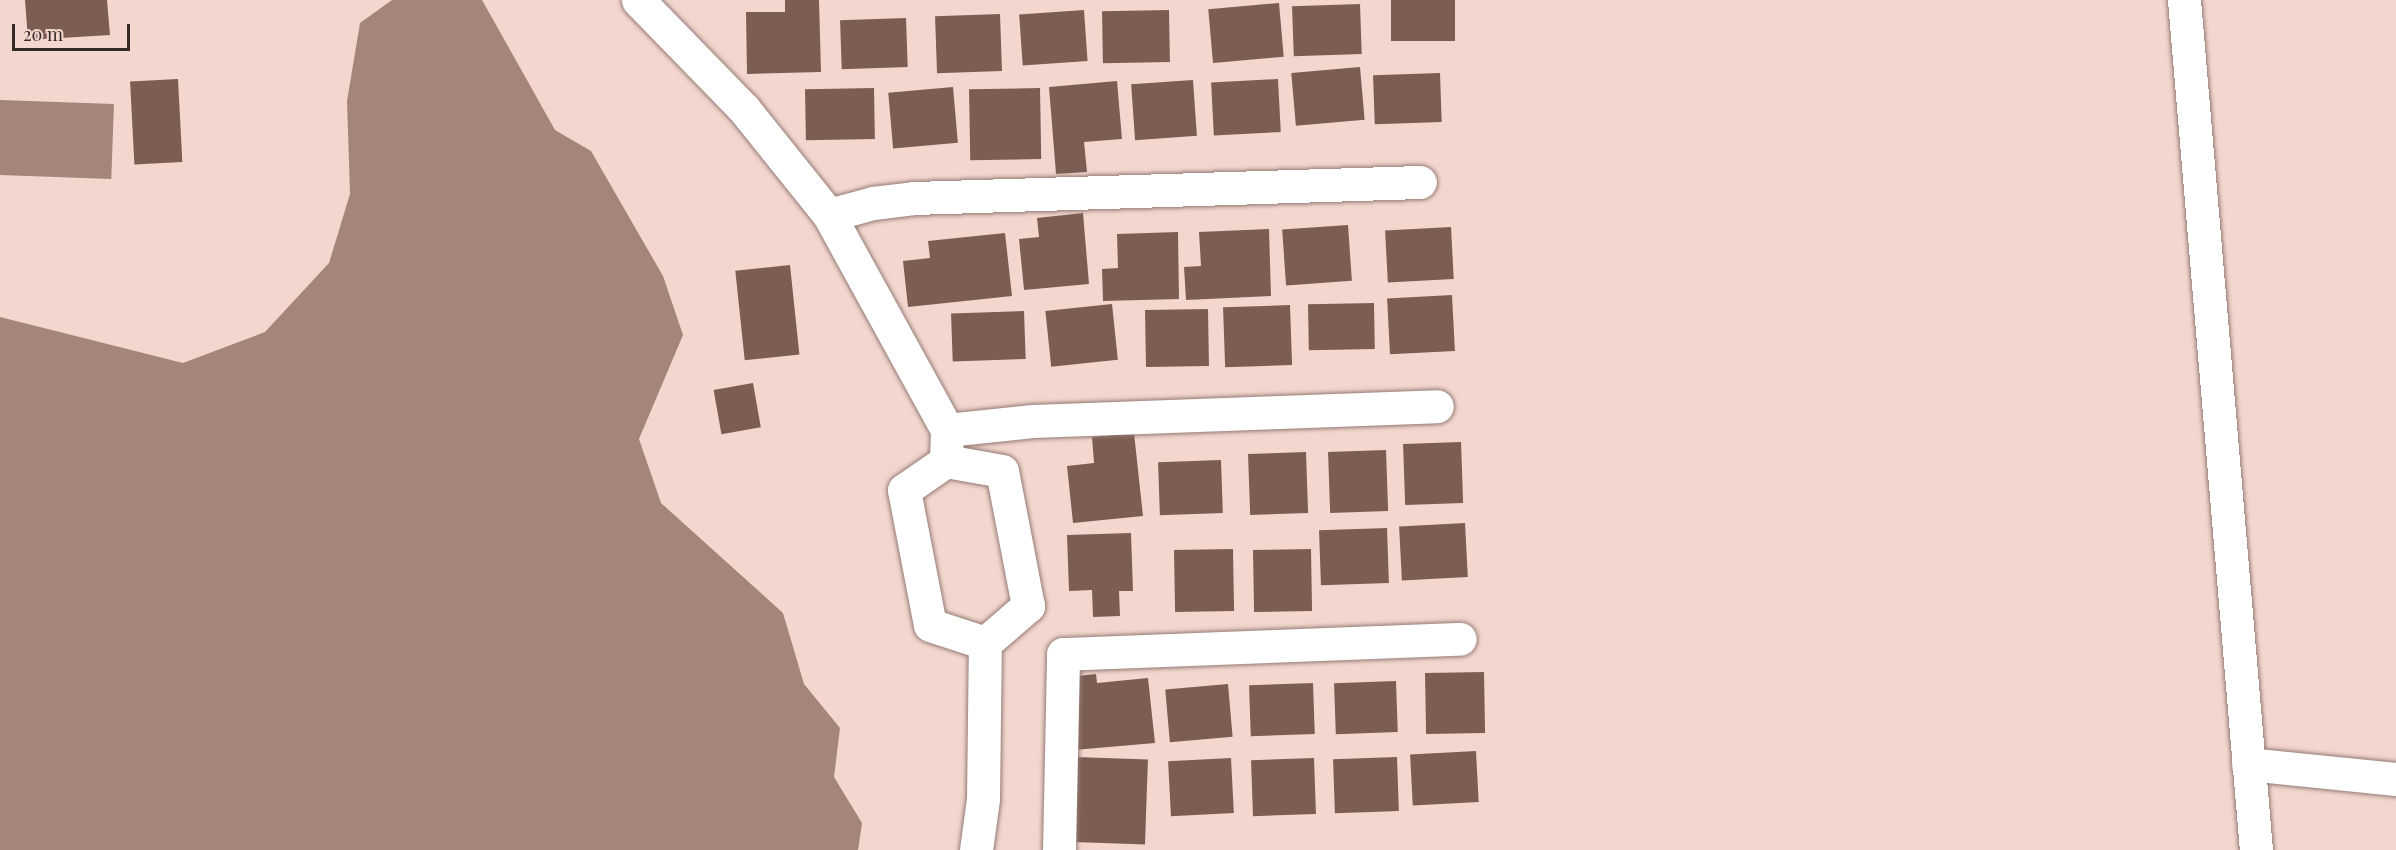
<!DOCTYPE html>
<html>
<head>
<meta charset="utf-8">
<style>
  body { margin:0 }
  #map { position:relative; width:2396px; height:850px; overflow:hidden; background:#f3d7cf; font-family:"Playfair Display",serif }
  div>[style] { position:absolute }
  .water>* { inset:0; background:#a5847b; transform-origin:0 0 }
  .building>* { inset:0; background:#7c5d54; transform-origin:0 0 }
  .roads { filter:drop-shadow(0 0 2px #947b74) drop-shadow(0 0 2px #947b74) }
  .street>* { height:33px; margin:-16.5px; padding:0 16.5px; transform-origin:16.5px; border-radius:16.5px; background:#fff }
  span { translate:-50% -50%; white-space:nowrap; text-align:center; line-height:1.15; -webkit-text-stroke:6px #f3d7cf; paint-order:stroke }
  .scale { position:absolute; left:12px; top:24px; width:118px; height:27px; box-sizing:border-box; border:3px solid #352a27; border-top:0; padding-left:8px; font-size:18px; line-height:21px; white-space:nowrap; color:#352a27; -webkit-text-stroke:4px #f3d7cf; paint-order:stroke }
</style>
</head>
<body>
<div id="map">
  <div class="water">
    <div style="clip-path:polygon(392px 0,482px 0,555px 130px,591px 151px,663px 276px,683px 335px,639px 439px,661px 503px,783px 613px,804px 684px,840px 728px,834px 777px,862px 823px,858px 850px,0 850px,0 317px,183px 363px,265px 332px,329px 263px,350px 194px,347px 101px,360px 23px)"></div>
    <div style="left:0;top:100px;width:114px;height:75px;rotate:2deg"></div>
  </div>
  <div class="building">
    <div style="clip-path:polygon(25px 0,107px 0,110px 35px,28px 40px)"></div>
    <div style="clip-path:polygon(785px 0,819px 0,821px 72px,747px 74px,746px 12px,785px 12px)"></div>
    <div style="left:1391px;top:0;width:64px;height:41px"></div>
    <div style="left:1279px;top:3px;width:54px;height:71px;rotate:85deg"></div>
    <div style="left:1360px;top:4px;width:50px;height:68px;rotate:88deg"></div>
    <div style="left:1084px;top:10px;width:51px;height:65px;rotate:86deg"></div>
    <div style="left:1169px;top:10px;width:52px;height:67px;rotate:89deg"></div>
    <div style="left:1000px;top:14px;width:57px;height:65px;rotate:88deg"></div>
    <div style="left:906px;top:18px;width:49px;height:66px;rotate:88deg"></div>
    <div style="left:1360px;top:67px;width:53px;height:69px;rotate:85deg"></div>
    <div style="left:1440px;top:73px;width:49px;height:67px;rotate:88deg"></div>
    <div style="left:178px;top:79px;width:83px;height:48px;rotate:87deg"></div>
    <div style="left:1278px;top:79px;width:53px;height:67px;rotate:87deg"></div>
    <div style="left:1193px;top:80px;width:56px;height:62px;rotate:86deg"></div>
    <div style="clip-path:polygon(1117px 81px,1122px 139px,1084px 142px,1087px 172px,1056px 174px,1049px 87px)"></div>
    <div style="left:953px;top:87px;width:56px;height:65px;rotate:85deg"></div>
    <div style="left:874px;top:88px;width:51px;height:69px;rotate:89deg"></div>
    <div style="left:1040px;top:88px;width:71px;height:71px;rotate:89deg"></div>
    <div style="clip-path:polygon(1083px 213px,1089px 284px,1024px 290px,1019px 239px,1039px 237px,1037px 218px)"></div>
    <div style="left:1348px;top:225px;width:56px;height:66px;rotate:86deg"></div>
    <div style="left:1451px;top:227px;width:52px;height:66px;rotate:87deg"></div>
    <div style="clip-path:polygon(1269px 229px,1271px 296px,1186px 300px,1184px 267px,1201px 266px,1199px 232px)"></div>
    <div style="clip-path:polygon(1178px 232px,1179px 299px,1103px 301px,1102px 269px,1118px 268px,1117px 234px)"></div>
    <div style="clip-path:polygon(1005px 233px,1012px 296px,908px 307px,903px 261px,930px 258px,928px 241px)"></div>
    <div style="left:790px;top:265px;width:90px;height:55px;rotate:84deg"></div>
    <div style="left:1452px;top:295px;width:56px;height:65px;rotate:87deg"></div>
    <div style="left:1374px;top:303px;width:46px;height:66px;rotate:89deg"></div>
    <div style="left:1112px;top:304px;width:56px;height:67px;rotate:84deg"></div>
    <div style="left:1290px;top:305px;width:60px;height:67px;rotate:88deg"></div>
    <div style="left:1208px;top:309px;width:57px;height:63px;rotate:89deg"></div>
    <div style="left:1024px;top:311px;width:48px;height:73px;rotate:88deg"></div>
    <div style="left:753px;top:383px;width:45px;height:40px;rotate:80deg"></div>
    <div style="clip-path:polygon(1134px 433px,1143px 516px,1073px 523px,1067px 466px,1094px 463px,1092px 437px)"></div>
    <div style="left:1461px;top:442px;width:61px;height:58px;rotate:88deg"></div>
    <div style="left:1386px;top:450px;width:61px;height:58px;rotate:88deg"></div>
    <div style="left:1306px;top:452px;width:61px;height:58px;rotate:88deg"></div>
    <div style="left:1221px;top:460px;width:53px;height:63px;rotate:88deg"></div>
    <div style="left:1465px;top:523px;width:54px;height:66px;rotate:87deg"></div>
    <div style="left:1387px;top:528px;width:55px;height:68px;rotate:88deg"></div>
    <div style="clip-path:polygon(1131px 533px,1133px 591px,1119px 591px,1120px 616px,1093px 617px,1092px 590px,1069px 591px,1067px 535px)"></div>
    <div style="left:1233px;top:549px;width:62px;height:59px;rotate:89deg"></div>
    <div style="left:1311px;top:549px;width:62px;height:58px;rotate:89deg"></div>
    <div style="left:1484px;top:672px;width:61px;height:59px;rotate:89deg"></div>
    <div style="clip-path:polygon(1096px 674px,1097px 683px,1148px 678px,1155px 743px,1074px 750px,1067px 677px)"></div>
    <div style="left:1396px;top:681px;width:51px;height:62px;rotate:88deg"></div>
    <div style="left:1313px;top:683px;width:51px;height:64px;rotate:88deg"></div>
    <div style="left:1228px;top:684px;width:53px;height:63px;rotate:85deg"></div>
    <div style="left:1476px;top:751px;width:51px;height:66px;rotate:87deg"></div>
    <div style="left:1076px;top:757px;width:72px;height:85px;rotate:2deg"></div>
    <div style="left:1397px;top:757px;width:54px;height:64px;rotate:88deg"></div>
    <div style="left:1231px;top:758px;width:55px;height:63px;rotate:87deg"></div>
    <div style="left:1314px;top:758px;width:56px;height:63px;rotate:88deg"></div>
  </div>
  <div class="roads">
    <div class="street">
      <div style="left:638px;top:0;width:152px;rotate:45.8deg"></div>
      <div style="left:744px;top:109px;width:136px;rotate:51.3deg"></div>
      <div style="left:829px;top:215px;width:245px;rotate:61.2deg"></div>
      <div style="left:947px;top:430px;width:31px;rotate:92deg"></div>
      <div style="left:2184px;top:0;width:853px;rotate:85.16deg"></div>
      <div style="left:829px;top:215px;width:46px;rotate:-15.3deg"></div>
      <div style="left:873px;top:203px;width:41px;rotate:-7deg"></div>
      <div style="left:914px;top:198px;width:506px;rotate:-1.81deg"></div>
      <div style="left:947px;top:430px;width:86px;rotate:-6deg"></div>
      <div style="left:1033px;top:421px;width:404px;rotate:-2.1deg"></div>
      <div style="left:2248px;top:764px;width:149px;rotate:5.8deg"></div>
      <div style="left:976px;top:850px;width:51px;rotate:-82.2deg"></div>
      <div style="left:983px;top:799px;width:156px;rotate:-89.3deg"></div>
      <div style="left:985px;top:643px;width:57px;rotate:-40.7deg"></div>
      <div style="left:1028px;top:606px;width:137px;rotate:-100.9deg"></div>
      <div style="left:1002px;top:471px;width:57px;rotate:-169.9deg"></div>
      <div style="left:946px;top:461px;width:51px;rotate:145.4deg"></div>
      <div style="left:904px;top:490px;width:137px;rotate:79.1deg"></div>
      <div style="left:930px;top:625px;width:58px;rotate:18.1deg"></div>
      <div style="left:1059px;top:850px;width:196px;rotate:-88.8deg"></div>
      <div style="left:1063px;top:654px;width:397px;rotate:-2.2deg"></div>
    </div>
  </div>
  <div class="scale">20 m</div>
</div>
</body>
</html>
